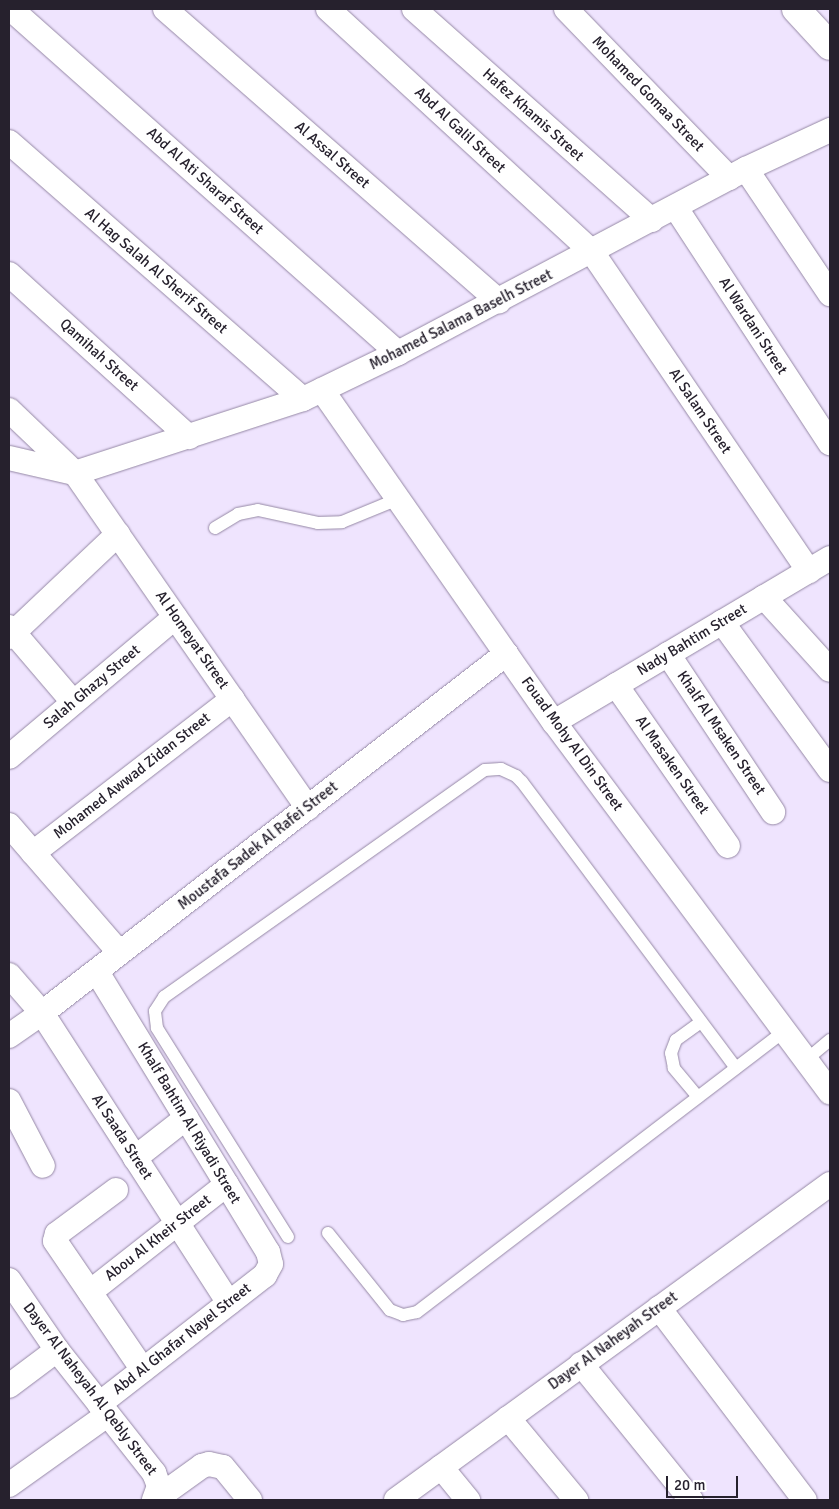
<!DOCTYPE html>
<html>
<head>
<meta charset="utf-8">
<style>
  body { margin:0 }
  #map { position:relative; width:839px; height:1509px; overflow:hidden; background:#efe4fe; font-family:Signika,sans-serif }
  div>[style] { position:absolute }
  .roads { filter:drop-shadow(0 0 1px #9588a5) drop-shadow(0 0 1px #9588a5) }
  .lane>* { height:12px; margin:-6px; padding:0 6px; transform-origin:6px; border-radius:6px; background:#fff }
  .street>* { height:24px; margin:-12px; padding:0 12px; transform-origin:12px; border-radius:12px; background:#fff }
  .secondary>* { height:28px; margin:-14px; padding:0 14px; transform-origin:14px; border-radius:14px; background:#fff }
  span { translate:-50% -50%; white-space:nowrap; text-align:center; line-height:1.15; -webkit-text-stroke:4px #fff; paint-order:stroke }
  .street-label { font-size:15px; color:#26212d }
  .frame { position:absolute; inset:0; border:10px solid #26212d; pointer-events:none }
  .scale { position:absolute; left:666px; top:1476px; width:72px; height:22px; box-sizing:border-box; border:2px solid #26212d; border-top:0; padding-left:6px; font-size:15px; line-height:18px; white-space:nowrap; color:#26212d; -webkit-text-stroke:4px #fff; paint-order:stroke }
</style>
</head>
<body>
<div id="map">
  <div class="roads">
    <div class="lane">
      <div style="left:215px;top:528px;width:27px;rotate:-31deg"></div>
      <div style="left:238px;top:514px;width:20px;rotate:-11deg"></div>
      <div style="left:258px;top:510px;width:61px;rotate:12.2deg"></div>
      <div style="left:318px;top:523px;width:24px;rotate:-2deg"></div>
      <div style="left:342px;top:522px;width:61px;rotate:-22.3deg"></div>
      <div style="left:806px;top:1060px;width:31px;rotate:-40deg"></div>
      <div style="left:698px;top:1097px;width:38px;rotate:-130deg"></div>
      <div style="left:674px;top:1068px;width:15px;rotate:-101deg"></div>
      <div style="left:671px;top:1053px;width:14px;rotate:-69deg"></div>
      <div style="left:676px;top:1040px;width:31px;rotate:-36deg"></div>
      <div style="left:328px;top:1233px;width:99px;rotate:51.2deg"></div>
      <div style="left:390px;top:1310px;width:14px;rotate:21deg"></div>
      <div style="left:403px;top:1315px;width:14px;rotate:-12deg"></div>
      <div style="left:417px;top:1312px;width:463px;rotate:-37.4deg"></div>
      <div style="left:288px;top:1237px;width:247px;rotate:-122.1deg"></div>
      <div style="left:157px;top:1028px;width:17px;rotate:-97deg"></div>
      <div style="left:155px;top:1011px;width:17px;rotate:-57deg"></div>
      <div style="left:164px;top:997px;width:393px;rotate:-35.3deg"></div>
      <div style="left:485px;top:770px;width:16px;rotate:-4deg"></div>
      <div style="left:501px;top:769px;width:17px;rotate:25deg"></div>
      <div style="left:516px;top:776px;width:8px;rotate:45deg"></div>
      <div style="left:522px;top:782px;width:357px;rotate:53.2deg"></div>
    </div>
    <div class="street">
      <div style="left:11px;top:9px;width:518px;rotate:41.63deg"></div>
      <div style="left:165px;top:9px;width:444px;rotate:41.2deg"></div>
      <div style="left:328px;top:9px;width:359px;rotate:42.6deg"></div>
      <div style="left:592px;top:252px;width:386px;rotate:55.8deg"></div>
      <div style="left:414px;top:9px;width:318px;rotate:41.6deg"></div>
      <div style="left:566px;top:9px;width:235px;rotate:46deg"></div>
      <div style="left:9px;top:142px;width:390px;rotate:41.2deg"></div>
      <div style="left:746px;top:169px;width:151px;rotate:56.1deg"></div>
      <div style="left:676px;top:208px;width:281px;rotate:56.8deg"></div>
      <div style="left:9px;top:274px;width:243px;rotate:42.2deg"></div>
      <div style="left:322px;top:390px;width:405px;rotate:55.1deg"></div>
      <div style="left:554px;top:722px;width:462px;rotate:53.3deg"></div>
      <div style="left:9px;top:410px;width:91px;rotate:43.7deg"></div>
      <div style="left:75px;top:473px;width:408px;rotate:55.2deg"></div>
      <div style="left:9px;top:458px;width:67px;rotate:13deg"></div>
      <div style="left:75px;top:473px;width:240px;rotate:-18deg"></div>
      <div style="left:303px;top:399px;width:106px;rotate:-25.8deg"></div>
      <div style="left:398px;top:353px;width:394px;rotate:-27.9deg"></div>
      <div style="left:746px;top:169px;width:93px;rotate:-24.9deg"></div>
      <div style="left:764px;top:597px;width:98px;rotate:47.9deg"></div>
      <div style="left:722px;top:622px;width:183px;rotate:53.9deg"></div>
      <div style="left:9px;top:627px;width:99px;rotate:49.5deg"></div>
      <div style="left:9px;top:637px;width:150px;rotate:-43.4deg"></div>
      <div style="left:668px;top:654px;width:190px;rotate:56.4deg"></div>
      <div style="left:616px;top:685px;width:196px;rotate:55.2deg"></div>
      <div style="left:554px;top:722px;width:321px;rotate:-30.7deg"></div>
      <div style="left:9px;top:757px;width:217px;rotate:-40.1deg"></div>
      <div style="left:9px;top:825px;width:169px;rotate:49.1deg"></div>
      <div style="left:33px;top:853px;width:252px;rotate:-37.7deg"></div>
      <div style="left:97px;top:972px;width:328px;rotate:58.6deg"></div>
      <div style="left:268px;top:1252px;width:12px;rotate:76deg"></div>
      <div style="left:271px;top:1264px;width:13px;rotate:119deg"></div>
      <div style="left:265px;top:1275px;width:210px;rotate:142.1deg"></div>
      <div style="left:9px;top:975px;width:50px;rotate:49deg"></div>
      <div style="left:42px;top:1013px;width:345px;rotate:57.2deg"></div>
      <div style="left:9px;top:1036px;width:40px;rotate:-34.9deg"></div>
      <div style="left:42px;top:1013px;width:587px;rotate:-37.73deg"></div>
      <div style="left:9px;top:1101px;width:73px;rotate:62.4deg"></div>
      <div style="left:135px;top:1158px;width:65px;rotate:-38.1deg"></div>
      <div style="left:116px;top:1190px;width:74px;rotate:143.3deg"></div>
      <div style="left:57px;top:1234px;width:7px;rotate:106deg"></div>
      <div style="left:55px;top:1241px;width:156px;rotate:55.7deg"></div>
      <div style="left:9px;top:1280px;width:85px;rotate:55.6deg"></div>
      <div style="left:57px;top:1350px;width:157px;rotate:51.7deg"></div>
      <div style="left:154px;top:1473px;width:14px;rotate:69deg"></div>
      <div style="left:159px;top:1486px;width:15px;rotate:110deg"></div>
      <div style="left:90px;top:1292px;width:174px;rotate:-38.2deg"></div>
      <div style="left:659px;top:1308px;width:241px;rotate:52.8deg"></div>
      <div style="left:581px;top:1364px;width:175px;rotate:51deg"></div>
      <div style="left:9px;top:1386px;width:60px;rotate:-36.9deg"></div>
      <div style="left:508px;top:1418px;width:107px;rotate:50.3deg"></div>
      <div style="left:441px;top:1467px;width:43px;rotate:50.7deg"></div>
      <div style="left:9px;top:1485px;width:120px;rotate:-35.5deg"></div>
      <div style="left:156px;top:1499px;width:57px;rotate:-35.7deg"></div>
      <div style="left:202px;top:1466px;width:7px;rotate:-16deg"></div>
      <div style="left:209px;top:1464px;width:14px;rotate:12deg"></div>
      <div style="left:223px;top:1467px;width:43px;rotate:50.7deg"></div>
      <div style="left:396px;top:1500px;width:537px;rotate:-36.06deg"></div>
    </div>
    <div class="secondary">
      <div style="left:796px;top:9px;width:50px;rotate:47.4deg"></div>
    </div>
  </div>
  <div class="street-label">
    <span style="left:648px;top:94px;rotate:46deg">Mohamed Gomaa Street</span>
    <span style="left:533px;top:115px;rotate:42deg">Hafez Khamis Street</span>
    <span style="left:460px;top:130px;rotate:43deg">Abd Al Galil Street</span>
    <span style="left:332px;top:155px;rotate:41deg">Al Assal Street</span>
    <span style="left:205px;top:181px;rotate:42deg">Abd Al Ati Sharaf Street</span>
    <span style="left:156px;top:271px;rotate:41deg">Al Hag Salah Al Sherif Street</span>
    <span style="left:461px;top:320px;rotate:-27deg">Mohamed Salama Baselh Street</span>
    <span style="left:753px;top:326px;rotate:57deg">Al Wardani Street</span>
    <span style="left:99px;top:355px;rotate:42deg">Qamihah Street</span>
    <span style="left:700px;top:411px;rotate:56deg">Al Salam Street</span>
    <span style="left:192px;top:640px;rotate:55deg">Al Homeyat Street</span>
    <span style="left:692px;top:640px;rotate:-31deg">Nady Bahtim Street</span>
    <span style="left:92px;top:687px;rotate:-40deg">Salah Ghazy Street</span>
    <span style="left:721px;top:733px;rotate:56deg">Khalf Al Msaken Street</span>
    <span style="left:572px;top:744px;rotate:54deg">Fouad Mohy Al Din Street</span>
    <span style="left:672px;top:765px;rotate:55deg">Al Masaken Street</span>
    <span style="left:132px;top:776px;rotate:-38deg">Mohamed Awwad Zidan Street</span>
    <span style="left:258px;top:846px;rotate:-38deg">Moustafa Sadek Al Rafei Street</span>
    <span style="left:189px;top:1123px;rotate:59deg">Khalf Bahtim Al Riyadi Street</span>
    <span style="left:122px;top:1137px;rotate:57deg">Al Saada Street</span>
    <span style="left:158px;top:1238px;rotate:-38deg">Abou Al Kheir Street</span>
    <span style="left:182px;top:1339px;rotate:-38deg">Abd Al Ghafar Nayel Street</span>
    <span style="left:613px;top:1341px;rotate:-36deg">Dayer Al Naheyah Street</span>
    <span style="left:90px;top:1389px;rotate:53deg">Dayer Al Naheyah Al Qebly Street</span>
  </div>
  <div class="frame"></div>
  <div class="scale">20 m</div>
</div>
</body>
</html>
